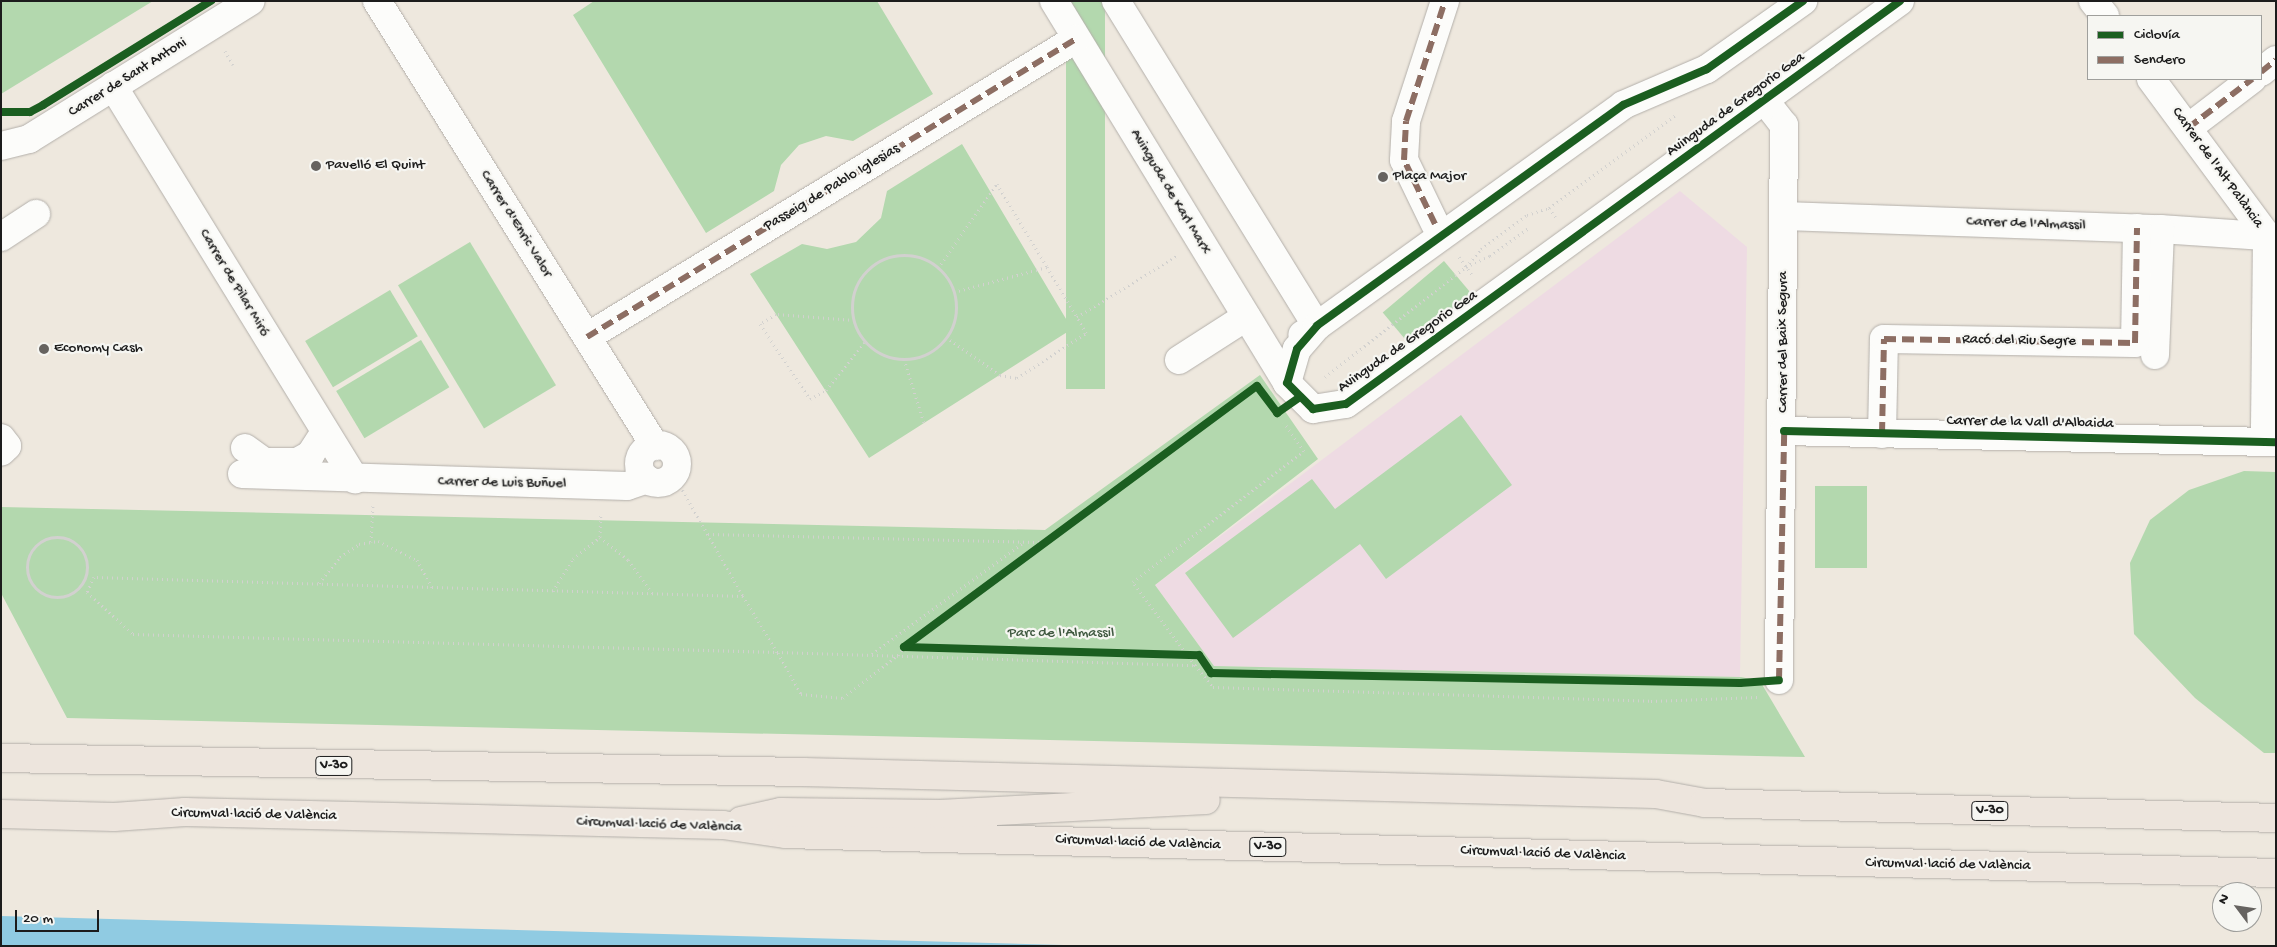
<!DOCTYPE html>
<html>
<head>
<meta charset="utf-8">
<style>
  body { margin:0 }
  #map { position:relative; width:2277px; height:947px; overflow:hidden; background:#eee8de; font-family:"Gochi Hand",sans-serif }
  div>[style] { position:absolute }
  .built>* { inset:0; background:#eedbe3 }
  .green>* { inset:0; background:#b3d8ae; transform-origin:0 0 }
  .water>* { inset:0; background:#90cbe2 }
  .path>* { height:3px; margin-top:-1.5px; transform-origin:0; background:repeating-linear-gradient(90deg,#d2d1cf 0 1px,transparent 0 5px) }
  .path>.ring { margin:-1.5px; padding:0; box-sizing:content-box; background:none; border:3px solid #d2d1cf; border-radius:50% }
  .roads { filter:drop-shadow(0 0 1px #b3afaa) drop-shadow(0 0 1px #b3afaa) }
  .minor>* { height:28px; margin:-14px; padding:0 14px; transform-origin:14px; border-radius:14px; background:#fcfcfa }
  .minor>.ring { margin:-14px; padding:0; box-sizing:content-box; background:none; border:28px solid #fcfcfa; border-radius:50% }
  .highway>* { height:28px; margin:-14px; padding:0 14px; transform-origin:14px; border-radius:14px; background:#ede5dd }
  .quiet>* { height:6px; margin-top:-3px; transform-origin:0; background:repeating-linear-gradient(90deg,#8d6e63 0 12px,transparent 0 18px) }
  .cycleway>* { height:8px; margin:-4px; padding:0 4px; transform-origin:4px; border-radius:4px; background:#1b5e20 }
  .dots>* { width:14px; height:14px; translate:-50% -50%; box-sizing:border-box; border:2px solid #f6f6f2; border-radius:50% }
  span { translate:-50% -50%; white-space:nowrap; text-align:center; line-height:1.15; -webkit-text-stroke:4.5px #f6f6f2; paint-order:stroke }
  .shield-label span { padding:1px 4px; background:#f6f6f2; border:1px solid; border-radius:4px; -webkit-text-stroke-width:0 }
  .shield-label { font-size:14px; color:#1c1c1c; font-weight:700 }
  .street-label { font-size:15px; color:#1c1c1c }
  .poi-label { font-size:15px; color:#1c1c1c }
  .left { translate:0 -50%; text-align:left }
  .park-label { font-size:15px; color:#405941 }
  .frame { position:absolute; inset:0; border:2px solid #1c1c1c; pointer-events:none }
  .legend { position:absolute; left:2087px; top:15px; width:175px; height:65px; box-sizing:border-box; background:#f6f6f2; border:1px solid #9f9f9c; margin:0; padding:6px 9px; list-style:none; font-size:15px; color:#1c1c1c }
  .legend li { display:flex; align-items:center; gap:10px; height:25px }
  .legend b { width:25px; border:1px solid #9f9f9c }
  .north { position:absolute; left:2212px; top:882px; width:50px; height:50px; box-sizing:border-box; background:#f6f6f2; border:1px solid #9f9f9c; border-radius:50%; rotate:301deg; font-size:14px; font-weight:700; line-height:20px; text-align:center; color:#1c1c1c }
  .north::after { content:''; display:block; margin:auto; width:18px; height:22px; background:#666360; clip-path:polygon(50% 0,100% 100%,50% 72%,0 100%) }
  .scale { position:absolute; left:15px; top:910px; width:84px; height:22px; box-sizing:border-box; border:2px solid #1c1c1c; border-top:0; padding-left:6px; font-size:15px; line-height:18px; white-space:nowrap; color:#1c1c1c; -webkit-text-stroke:4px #f6f6f2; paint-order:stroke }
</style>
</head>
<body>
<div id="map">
  <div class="built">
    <div style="clip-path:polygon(1680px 191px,1747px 247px,1740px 677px,1214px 666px,1155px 585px)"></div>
  </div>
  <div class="green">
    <div style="clip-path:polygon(1px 1px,153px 1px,1px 94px)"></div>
    <div style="clip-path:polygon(594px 1px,877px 1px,933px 94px,853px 141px,826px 136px,799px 145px,781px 165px,774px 191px,706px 233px,573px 15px)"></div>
    <div style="left:1066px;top:1px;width:39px;height:388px"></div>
    <div style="clip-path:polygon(962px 144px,1072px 329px,869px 458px,750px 274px,802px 244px,827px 249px,856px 242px,881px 218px,887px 191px)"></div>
    <div style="left:470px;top:242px;width:167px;height:84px;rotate:59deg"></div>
    <div style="left:1444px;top:261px;width:45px;height:80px;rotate:50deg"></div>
    <div style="left:390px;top:290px;width:54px;height:99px;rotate:59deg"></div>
    <div style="left:421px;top:340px;width:55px;height:99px;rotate:59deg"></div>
    <div style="clip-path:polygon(1260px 375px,1318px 459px,1155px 585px,1214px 666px,1741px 677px,1760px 681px,1805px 757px,67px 718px,1px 593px,1px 507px,1045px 530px)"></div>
    <div style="clip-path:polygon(1461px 415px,1512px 485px,1386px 579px,1360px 544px,1233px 638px,1185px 573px,1312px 479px,1335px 509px)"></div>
    <div style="clip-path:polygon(2244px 471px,2276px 472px,2276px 753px,2264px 753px,2195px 698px,2134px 634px,2130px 563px,2150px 520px,2189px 490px)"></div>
    <div style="left:1815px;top:486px;width:52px;height:82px"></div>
  </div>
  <div class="water">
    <div style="clip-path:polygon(1px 916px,1102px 946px,1px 946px)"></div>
  </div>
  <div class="path">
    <div style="left:225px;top:51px;width:16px;rotate:60deg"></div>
    <div style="left:1549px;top:208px;width:12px;rotate:55deg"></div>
    <div class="ring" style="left:852px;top:255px;width:101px;height:101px"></div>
    <div style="left:1459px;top:257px;width:24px;rotate:54deg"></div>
    <div style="left:1466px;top:267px;width:23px;rotate:-50deg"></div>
    <div style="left:1481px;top:249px;width:57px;rotate:-36.5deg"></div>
    <div style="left:1527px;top:215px;width:23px;rotate:-18deg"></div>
    <div style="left:1549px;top:208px;width:159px;rotate:-36.3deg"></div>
    <div style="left:938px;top:268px;width:103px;rotate:-54.9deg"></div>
    <div style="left:997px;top:184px;width:97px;rotate:58.9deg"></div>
    <div style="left:954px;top:292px;width:96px;rotate:-15deg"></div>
    <div style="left:1047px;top:267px;width:58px;rotate:59deg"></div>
    <div style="left:854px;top:320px;width:78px;rotate:-175.6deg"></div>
    <div style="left:776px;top:314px;width:19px;rotate:148deg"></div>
    <div style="left:760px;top:324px;width:90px;rotate:56.3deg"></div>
    <div style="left:810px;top:399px;width:18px;rotate:-29deg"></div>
    <div style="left:826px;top:390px;width:62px;rotate:-50.9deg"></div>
    <div style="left:946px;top:337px;width:66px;rotate:35.1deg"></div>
    <div style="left:1000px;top:375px;width:17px;rotate:10deg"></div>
    <div style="left:1017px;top:378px;width:82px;rotate:-33.1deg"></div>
    <div style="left:1086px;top:333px;width:18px;rotate:-119deg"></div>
    <div style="left:1077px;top:317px;width:119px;rotate:-31.5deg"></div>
    <div style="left:904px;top:359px;width:67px;rotate:72.6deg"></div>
    <div style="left:1325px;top:377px;width:179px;rotate:-38deg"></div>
    <div style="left:1466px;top:267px;width:26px;rotate:-25deg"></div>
    <div style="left:1490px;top:256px;width:49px;rotate:-35.9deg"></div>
    <div style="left:1249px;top:392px;width:10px;rotate:-37deg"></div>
    <div style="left:675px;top:477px;width:137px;rotate:60.3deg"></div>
    <div style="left:743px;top:596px;width:649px;rotate:-178.32deg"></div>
    <div style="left:94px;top:577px;width:17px;rotate:115deg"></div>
    <div style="left:87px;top:592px;width:62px;rotate:42.4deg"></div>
    <div style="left:133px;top:634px;width:644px;rotate:1.6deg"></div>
    <div style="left:777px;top:652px;width:66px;rotate:-121.3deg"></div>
    <div style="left:708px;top:534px;width:338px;rotate:1.4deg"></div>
    <div style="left:600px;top:537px;width:24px;rotate:-88deg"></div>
    <div class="ring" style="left:27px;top:537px;width:57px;height:57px"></div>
    <div style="left:371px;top:542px;width:37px;rotate:-87deg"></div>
    <div style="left:319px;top:583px;width:33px;rotate:-51deg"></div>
    <div style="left:340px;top:557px;width:23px;rotate:-34deg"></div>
    <div style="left:359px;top:544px;width:19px;rotate:-9deg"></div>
    <div style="left:378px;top:541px;width:43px;rotate:26deg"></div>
    <div style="left:417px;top:560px;width:31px;rotate:61deg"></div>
    <div style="left:553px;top:591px;width:38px;rotate:-58deg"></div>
    <div style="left:573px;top:559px;width:35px;rotate:-39deg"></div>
    <div style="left:600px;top:537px;width:36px;rotate:39deg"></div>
    <div style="left:628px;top:560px;width:41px;rotate:54deg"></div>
    <div style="left:777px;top:652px;width:418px;rotate:1.8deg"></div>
    <div style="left:1195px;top:665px;width:28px;rotate:51deg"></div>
    <div style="left:1213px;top:687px;width:438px;rotate:1.8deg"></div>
    <div style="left:1651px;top:701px;width:107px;rotate:-2.1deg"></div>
    <div style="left:778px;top:653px;width:47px;rotate:60.7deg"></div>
    <div style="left:801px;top:694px;width:42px;rotate:5.4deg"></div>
    <div style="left:843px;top:698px;width:70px;rotate:-38deg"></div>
    <div style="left:898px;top:655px;width:10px;rotate:-53deg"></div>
    <div style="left:872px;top:654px;width:189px;rotate:-36.4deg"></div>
    <div style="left:1195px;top:665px;width:104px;rotate:-126.8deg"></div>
    <div style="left:1133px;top:582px;width:215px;rotate:-37.5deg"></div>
    <div style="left:1304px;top:451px;width:35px;rotate:-125deg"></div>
  </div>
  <div class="roads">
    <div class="minor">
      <div style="left:377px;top:1px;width:525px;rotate:58.01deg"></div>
      <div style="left:1054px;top:1px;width:447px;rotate:58.6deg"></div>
      <div style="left:1287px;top:383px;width:37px;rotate:45deg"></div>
      <div style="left:1313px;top:409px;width:33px;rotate:-9deg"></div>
      <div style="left:1346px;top:404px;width:685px;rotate:-36.03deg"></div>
      <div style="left:1116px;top:1px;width:382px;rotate:58.3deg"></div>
      <div style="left:1317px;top:326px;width:17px;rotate:149deg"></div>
      <div style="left:2093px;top:1px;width:19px;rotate:51deg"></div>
      <div style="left:2261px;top:72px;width:19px;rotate:-39deg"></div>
      <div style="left:2151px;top:79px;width:195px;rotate:53.5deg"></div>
      <div style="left:2267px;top:236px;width:205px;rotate:90.6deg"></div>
      <div style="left:113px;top:86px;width:462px;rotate:58.4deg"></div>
      <div style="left:1765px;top:101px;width:31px;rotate:52deg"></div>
      <div style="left:1784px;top:125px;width:555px;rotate:90.52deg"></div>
      <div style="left:2188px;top:128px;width:81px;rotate:-37.4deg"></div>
      <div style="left:1px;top:146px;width:29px;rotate:-14deg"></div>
      <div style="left:29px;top:139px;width:261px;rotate:-31.9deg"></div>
      <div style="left:1784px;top:216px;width:376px;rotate:2deg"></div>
      <div style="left:2160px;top:229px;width:116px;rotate:3.9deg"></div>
      <div style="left:1435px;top:224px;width:71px;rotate:-115.8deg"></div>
      <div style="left:1404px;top:160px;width:39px;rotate:-87deg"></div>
      <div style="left:1406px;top:121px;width:126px;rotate:-72deg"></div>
      <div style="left:1px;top:237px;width:42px;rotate:-33.3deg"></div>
      <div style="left:587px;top:337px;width:573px;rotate:-31.36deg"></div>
      <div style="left:2155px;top:355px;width:126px;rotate:-87.7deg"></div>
      <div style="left:1179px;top:360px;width:80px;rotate:-32.7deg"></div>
      <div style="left:1287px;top:383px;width:35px;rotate:-74deg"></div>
      <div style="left:1297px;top:349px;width:30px;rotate:-49deg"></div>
      <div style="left:1317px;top:326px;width:377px;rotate:-35.8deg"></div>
      <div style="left:1623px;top:105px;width:91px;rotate:-23.2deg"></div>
      <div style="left:1707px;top:69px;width:118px;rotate:-35.3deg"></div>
      <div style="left:1784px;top:431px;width:492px;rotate:1.3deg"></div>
      <div style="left:1882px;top:434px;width:95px;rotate:-88.8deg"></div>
      <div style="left:1884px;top:339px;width:251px;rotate:0.9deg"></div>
      <div style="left:2135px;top:343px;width:115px;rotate:-89deg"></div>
      <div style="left:1px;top:438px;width:10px;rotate:53deg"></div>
      <div style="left:7px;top:446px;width:8px;rotate:135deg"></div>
      <div class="ring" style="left:639px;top:445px;width:10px;height:10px"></div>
      <div style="left:245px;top:448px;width:24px;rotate:36deg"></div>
      <div style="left:264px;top:462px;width:33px"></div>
      <div style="left:297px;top:462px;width:15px;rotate:-28deg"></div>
      <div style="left:310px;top:455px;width:27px;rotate:-57deg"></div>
      <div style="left:242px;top:474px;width:385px;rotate:1.8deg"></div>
      <div style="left:627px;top:486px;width:21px;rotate:-19deg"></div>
    </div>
    <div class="highway">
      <div style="left:1px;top:758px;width:802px;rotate:1deg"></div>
      <div style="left:803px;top:772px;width:853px;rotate:1.48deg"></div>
      <div style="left:1656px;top:794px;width:50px;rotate:10.4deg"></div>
      <div style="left:1705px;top:803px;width:571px;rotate:1.5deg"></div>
      <div style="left:1px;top:814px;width:113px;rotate:1.5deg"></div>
      <div style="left:114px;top:817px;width:71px;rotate:-4deg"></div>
      <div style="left:185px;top:812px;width:538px;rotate:1.38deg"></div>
      <div style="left:723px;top:825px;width:64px;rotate:8.1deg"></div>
      <div style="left:786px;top:834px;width:1491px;rotate:1.5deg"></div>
      <div style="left:741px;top:821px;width:41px;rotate:-12.7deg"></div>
      <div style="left:781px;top:812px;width:159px;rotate:0.7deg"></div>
      <div style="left:940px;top:814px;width:266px;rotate:-3deg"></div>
    </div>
  </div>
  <div class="quiet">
    <div style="left:2261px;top:72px;width:19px;rotate:-39deg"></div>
    <div style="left:2188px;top:128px;width:81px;rotate:-37.4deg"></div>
    <div style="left:1435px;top:224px;width:71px;rotate:-115.8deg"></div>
    <div style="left:1404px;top:160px;width:39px;rotate:-87deg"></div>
    <div style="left:1406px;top:121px;width:126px;rotate:-72deg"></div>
    <div style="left:587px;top:337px;width:573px;rotate:-31.36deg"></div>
    <div style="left:1882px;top:434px;width:95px;rotate:-88.8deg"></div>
    <div style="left:1884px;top:339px;width:251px;rotate:0.9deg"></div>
    <div style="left:2135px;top:343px;width:115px;rotate:-89deg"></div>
    <div style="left:1779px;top:680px;width:249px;rotate:-88.8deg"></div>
  </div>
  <div class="cycleway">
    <div style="left:1803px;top:1px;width:118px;rotate:144.7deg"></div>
    <div style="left:1707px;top:69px;width:91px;rotate:156.8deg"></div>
    <div style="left:1623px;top:105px;width:377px;rotate:144.2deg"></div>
    <div style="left:1317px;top:326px;width:30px;rotate:131deg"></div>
    <div style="left:1297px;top:349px;width:35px;rotate:106deg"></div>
    <div style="left:1287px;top:383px;width:37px;rotate:45deg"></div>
    <div style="left:1313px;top:409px;width:33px;rotate:-9deg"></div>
    <div style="left:1346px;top:404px;width:685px;rotate:-36.03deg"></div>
    <div style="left:1px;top:112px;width:29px"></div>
    <div style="left:30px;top:112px;width:15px;rotate:-28deg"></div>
    <div style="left:43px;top:105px;width:198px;rotate:-31.8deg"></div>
    <div style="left:1784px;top:431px;width:492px;rotate:1.3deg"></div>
    <div style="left:904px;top:647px;width:295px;rotate:1.6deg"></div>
    <div style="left:1199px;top:655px;width:22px;rotate:56deg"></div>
    <div style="left:1211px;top:673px;width:529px;rotate:1.08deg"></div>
    <div style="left:1740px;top:683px;width:39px;rotate:-4deg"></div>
    <div style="left:904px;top:647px;width:439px;rotate:-36.5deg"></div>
    <div style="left:1257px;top:386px;width:34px;rotate:53deg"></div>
    <div style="left:1277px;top:413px;width:28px;rotate:-35deg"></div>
  </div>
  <div class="dots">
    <div style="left:316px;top:166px;background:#666360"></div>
    <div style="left:1383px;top:177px;background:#666360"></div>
    <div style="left:44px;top:349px;background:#666360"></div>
  </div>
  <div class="shield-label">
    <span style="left:334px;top:766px">V-30</span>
    <span style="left:1990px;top:811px">V-30</span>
    <span style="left:1268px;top:847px">V-30</span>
  </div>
  <div class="street-label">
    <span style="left:128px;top:78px;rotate:-32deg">Carrer de Sant Antoni</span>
    <span style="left:1736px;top:105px;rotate:-36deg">Avinguda de Gregorio Gea</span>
    <span style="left:2217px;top:168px;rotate:54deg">Carrer de l'Alt Palància</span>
    <span style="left:832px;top:188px;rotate:-31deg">Passeig de Pablo Iglesias</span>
    <span style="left:1170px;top:192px;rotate:59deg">Avinguda de Karl Marx</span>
    <span style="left:516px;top:224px;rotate:58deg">Carrer d'Enric Valor</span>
    <span style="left:2026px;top:224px;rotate:2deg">Carrer de l'Almassil</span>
    <span style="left:234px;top:283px;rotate:59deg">Carrer de Pilar Miró</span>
    <span style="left:2019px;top:341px;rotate:1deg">Racó del Riu Segre</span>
    <span style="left:1408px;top:342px;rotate:-35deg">Avinguda de Gregorio Gea</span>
    <span style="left:1784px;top:342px;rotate:-90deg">Carrer del Baix Segura</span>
    <span style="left:2030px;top:423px;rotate:1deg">Carrer de la Vall d'Albaida</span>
    <span style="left:502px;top:483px;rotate:1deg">Carrer de Luis Buñuel</span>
    <span style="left:254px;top:815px;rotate:1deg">Circumval·lació de València</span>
    <span style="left:659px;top:825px;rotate:2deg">Circumval·lació de València</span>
    <span style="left:1138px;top:843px;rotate:2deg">Circumval·lació de València</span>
    <span style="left:1543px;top:854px;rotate:2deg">Circumval·lació de València</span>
    <span style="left:1948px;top:865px;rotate:1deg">Circumval·lació de València</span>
  </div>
  <div class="poi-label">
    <span class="left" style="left:326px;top:166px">Pavelló El Quint</span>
    <span class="left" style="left:1393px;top:177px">Plaça Major</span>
    <span class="left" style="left:54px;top:349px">Economy Cash</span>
  </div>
  <div class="park-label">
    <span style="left:1061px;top:634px">Parc de l'Almassil</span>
  </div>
  <div class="frame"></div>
  <ul class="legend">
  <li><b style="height:6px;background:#1b5e20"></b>Ciclovía</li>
  <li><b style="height:6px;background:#8d6e63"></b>Sendero</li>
  </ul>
  <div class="north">N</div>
  <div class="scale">20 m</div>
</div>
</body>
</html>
